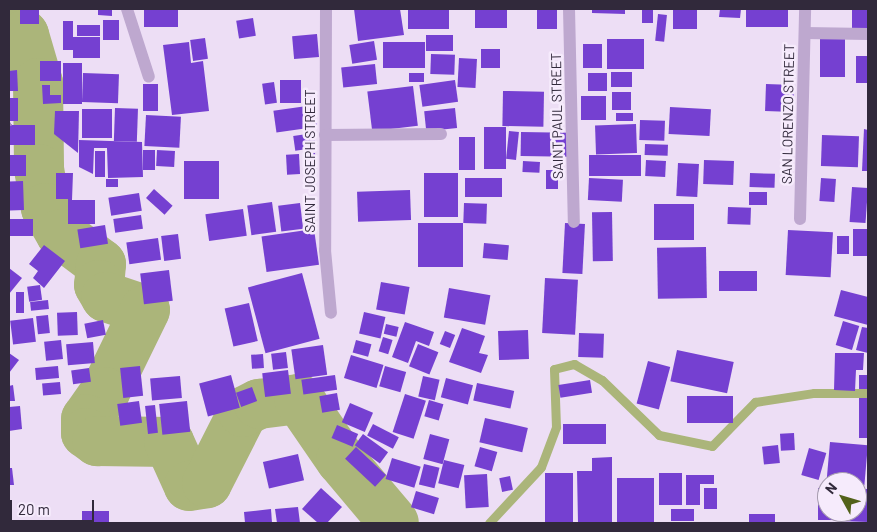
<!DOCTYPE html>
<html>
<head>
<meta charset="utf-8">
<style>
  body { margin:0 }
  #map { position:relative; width:877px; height:532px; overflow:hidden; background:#eddef5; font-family:Barlow,sans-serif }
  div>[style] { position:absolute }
  .stream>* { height:9px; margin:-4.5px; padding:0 4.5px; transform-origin:4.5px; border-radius:4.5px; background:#abb57a }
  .river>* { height:50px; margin:-25px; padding:0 25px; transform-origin:25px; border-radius:25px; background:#abb57a }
  .building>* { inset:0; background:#7540d1; transform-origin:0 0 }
  .path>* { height:3px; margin-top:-1.5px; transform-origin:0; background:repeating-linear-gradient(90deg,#a892bb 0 2.5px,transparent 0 5px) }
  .minor>* { height:12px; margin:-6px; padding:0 6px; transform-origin:6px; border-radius:6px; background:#bea8cf }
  span { translate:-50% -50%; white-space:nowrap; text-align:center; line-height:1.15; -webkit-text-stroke:5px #f6ebfc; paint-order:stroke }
  .street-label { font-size:14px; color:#31293b }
  .frame { position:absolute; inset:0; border:10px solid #31293b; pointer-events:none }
  .north { position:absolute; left:817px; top:472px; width:50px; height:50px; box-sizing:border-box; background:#f6ebfc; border:1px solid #a79daf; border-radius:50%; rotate:309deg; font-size:14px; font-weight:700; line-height:20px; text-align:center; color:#31293b }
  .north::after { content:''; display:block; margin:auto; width:18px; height:22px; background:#53611a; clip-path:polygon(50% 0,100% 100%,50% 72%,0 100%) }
  .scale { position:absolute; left:10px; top:500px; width:84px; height:22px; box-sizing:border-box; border:2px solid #31293b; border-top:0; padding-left:6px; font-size:15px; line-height:18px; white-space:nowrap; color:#31293b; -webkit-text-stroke:4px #f6ebfc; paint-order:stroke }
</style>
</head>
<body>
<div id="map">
  <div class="stream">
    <div style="left:489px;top:523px;width:76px;rotate:-47.1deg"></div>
    <div style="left:541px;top:467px;width:43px;rotate:-69.4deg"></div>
    <div style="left:556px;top:427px;width:58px;rotate:-92deg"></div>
    <div style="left:554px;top:369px;width:21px;rotate:-14deg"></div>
    <div style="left:574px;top:364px;width:32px;rotate:30deg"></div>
    <div style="left:602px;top:380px;width:79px;rotate:44deg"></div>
    <div style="left:659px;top:435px;width:54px;rotate:11.7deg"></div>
    <div style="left:712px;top:446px;width:62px;rotate:-45.7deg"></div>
    <div style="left:755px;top:402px;width:60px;rotate:-8.7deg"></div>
    <div style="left:814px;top:393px;width:54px"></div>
  </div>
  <div class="river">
    <div style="left:9px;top:19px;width:22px;rotate:47deg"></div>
    <div style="left:24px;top:35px;width:50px;rotate:73.7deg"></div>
    <div style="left:38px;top:83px;width:86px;rotate:89.3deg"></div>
    <div style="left:39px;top:169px;width:40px;rotate:80deg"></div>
    <div style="left:46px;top:208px;width:30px;rotate:60deg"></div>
    <div style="left:61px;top:234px;width:50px;rotate:36.9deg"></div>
    <div style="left:101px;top:264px;width:21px;rotate:95deg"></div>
    <div style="left:99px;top:285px;width:14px;rotate:60deg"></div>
    <div style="left:106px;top:297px;width:41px;rotate:18.4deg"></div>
    <div style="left:145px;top:310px;width:91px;rotate:116deg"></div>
    <div style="left:105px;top:392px;width:33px;rotate:125deg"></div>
    <div style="left:86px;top:419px;width:14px;rotate:90deg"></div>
    <div style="left:86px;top:433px;width:14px;rotate:36deg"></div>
    <div style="left:97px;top:441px;width:72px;rotate:0.8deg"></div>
    <div style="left:169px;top:442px;width:48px;rotate:65.6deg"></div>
    <div style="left:189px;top:486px;width:18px;rotate:-9deg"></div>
    <div style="left:207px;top:483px;width:80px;rotate:-63.1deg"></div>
    <div style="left:243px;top:412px;width:18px;rotate:-27deg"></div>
    <div style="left:259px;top:404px;width:40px;rotate:-7.1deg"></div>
    <div style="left:299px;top:399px;width:74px;rotate:55.5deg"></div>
    <div style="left:341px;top:460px;width:82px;rotate:49.9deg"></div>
  </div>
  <div class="building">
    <div style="left:20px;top:9px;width:19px;height:15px"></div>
    <div style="clip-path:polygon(98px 9px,112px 9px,112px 16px,98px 15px)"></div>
    <div style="left:144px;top:9px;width:34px;height:18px"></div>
    <div style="clip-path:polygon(354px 9px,400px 9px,404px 35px,358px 41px)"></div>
    <div style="left:408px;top:9px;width:41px;height:20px"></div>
    <div style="left:475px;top:9px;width:32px;height:19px"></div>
    <div style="left:537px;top:9px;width:20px;height:20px"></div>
    <div style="clip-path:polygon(592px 9px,625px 9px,625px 14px,592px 13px)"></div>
    <div style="left:642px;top:9px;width:11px;height:14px"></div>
    <div style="left:673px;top:9px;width:24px;height:20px"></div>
    <div style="clip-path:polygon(720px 9px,741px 9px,740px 18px,719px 17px)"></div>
    <div style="left:746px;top:9px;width:42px;height:18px"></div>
    <div style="left:852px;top:9px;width:16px;height:19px"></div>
    <div style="left:658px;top:14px;width:9px;height:27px;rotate:6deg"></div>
    <div style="left:253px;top:18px;width:18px;height:17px;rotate:81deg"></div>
    <div style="left:103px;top:20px;width:16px;height:20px"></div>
    <div style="left:63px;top:21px;width:10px;height:29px"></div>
    <div style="left:77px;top:25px;width:23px;height:11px"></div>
    <div style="left:317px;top:34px;width:23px;height:25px;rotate:85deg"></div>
    <div style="left:426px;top:35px;width:27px;height:16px"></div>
    <div style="left:73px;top:37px;width:27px;height:21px"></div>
    <div style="left:205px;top:38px;width:21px;height:15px;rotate:82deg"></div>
    <div style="left:820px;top:38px;width:25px;height:39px"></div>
    <div style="left:607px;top:39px;width:37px;height:30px"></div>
    <div style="left:374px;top:41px;width:19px;height:25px;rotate:81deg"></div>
    <div style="clip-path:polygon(189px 42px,191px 63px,203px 61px,209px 111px,172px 115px,163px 45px)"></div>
    <div style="left:383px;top:42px;width:42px;height:26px"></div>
    <div style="left:583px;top:44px;width:19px;height:24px"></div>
    <div style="left:481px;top:49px;width:19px;height:19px"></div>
    <div style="left:431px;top:54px;width:24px;height:20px;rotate:2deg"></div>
    <div style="left:856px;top:56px;width:12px;height:27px"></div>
    <div style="left:459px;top:58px;width:18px;height:29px;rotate:3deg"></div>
    <div style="left:61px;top:61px;width:20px;height:21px;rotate:90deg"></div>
    <div style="left:63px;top:63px;width:19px;height:41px"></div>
    <div style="left:375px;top:64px;width:20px;height:34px;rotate:84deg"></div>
    <div style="clip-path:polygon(17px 70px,18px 91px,9px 91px,9px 71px)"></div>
    <div style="left:611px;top:72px;width:21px;height:15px"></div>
    <div style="left:83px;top:73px;width:36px;height:29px;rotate:2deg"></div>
    <div style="left:409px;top:73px;width:15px;height:9px"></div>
    <div style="left:588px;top:73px;width:19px;height:18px"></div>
    <div style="left:301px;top:80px;width:23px;height:21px;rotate:90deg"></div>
    <div style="left:455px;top:80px;width:22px;height:36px;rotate:82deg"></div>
    <div style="left:274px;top:82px;width:21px;height:12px;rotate:82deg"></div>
    <div style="left:143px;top:84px;width:15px;height:27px"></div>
    <div style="left:766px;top:84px;width:28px;height:27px;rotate:2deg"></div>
    <div style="clip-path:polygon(42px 85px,50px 85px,50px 95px,61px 95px,61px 103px,43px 104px)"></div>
    <div style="left:413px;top:86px;width:40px;height:46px;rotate:83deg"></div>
    <div style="left:503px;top:91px;width:41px;height:35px;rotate:1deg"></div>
    <div style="left:612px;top:92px;width:19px;height:18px"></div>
    <div style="left:581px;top:96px;width:25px;height:24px"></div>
    <div style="left:9px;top:98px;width:9px;height:23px"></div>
    <div style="left:314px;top:105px;width:22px;height:41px;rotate:82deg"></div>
    <div style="left:670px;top:107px;width:41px;height:27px;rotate:3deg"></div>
    <div style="left:115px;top:108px;width:23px;height:33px;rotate:2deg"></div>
    <div style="left:455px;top:108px;width:20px;height:31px;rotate:84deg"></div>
    <div style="left:82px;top:109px;width:30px;height:29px"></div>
    <div style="clip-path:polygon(55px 111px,79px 111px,78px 153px,54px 134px)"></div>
    <div style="left:633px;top:113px;width:8px;height:17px;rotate:90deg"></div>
    <div style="left:146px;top:115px;width:35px;height:31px;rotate:3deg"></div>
    <div style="left:640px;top:120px;width:25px;height:20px;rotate:2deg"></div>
    <div style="left:636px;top:124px;width:29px;height:41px;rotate:88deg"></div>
    <div style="left:35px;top:125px;width:20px;height:26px;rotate:90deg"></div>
    <div style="left:484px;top:127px;width:22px;height:42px"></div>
    <div style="clip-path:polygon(864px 129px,868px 130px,868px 171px,862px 171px)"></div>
    <div style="left:509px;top:131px;width:10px;height:28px;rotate:6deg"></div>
    <div style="left:521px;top:132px;width:47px;height:24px;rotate:1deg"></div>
    <div style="left:314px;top:133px;width:15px;height:21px;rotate:82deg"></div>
    <div style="left:822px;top:135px;width:37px;height:31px;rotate:2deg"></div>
    <div style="left:459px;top:137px;width:16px;height:33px"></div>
    <div style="clip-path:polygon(79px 140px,142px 142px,143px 177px,108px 178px,107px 148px,94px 148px,93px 174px,79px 167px)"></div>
    <div style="left:645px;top:144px;width:23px;height:11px;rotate:2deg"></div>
    <div style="left:155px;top:150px;width:20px;height:12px;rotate:90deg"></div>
    <div style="left:157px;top:150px;width:18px;height:16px;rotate:3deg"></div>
    <div style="left:95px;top:151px;width:10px;height:26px"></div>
    <div style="left:315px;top:153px;width:20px;height:12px;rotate:84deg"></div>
    <div style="left:299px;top:154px;width:20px;height:13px;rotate:87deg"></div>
    <div style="left:26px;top:155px;width:21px;height:17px;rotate:90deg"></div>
    <div style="left:641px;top:155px;width:21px;height:52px;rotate:90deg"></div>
    <div style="left:646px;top:160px;width:20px;height:16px;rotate:3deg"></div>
    <div style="left:704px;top:160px;width:30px;height:24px;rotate:2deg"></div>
    <div style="left:184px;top:161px;width:35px;height:38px"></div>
    <div style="left:523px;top:161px;width:17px;height:11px;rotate:3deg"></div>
    <div style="left:678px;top:163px;width:21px;height:33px;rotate:3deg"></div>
    <div style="left:546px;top:170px;width:12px;height:19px"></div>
    <div style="clip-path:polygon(56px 173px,73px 173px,72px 200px,95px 200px,95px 224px,68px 224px,68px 199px,56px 199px)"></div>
    <div style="left:424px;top:173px;width:34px;height:44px"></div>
    <div style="left:750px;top:173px;width:25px;height:14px;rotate:2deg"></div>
    <div style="left:465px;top:178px;width:37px;height:19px"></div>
    <div style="left:589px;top:178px;width:34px;height:22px;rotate:3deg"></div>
    <div style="left:821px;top:178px;width:15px;height:23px;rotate:4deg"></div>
    <div style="left:106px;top:179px;width:12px;height:8px"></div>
    <div style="left:23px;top:181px;width:29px;height:14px;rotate:88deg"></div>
    <div style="left:852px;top:187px;width:16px;height:35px;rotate:4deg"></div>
    <div style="left:154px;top:189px;width:25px;height:12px;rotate:42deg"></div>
    <div style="left:410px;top:190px;width:30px;height:53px;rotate:88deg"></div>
    <div style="left:749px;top:192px;width:18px;height:13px"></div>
    <div style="left:139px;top:193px;width:18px;height:31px;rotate:81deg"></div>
    <div style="left:272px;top:202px;width:30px;height:25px;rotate:82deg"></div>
    <div style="left:300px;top:203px;width:26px;height:22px;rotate:83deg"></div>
    <div style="left:464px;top:203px;width:23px;height:20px;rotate:2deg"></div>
    <div style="left:654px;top:204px;width:40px;height:36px"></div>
    <div style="left:728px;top:207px;width:23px;height:17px;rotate:2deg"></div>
    <div style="left:243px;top:209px;width:27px;height:38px;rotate:82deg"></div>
    <div style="left:612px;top:212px;width:49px;height:20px;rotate:89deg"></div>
    <div style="left:141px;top:215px;width:14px;height:28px;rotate:82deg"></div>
    <div style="left:33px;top:219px;width:17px;height:24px;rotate:90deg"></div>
    <div style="left:418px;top:223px;width:45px;height:44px"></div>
    <div style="left:565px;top:223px;width:20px;height:50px;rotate:3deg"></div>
    <div style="left:105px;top:225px;width:19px;height:28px;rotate:81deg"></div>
    <div style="left:314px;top:229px;width:36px;height:53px;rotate:82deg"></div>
    <div style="left:853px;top:229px;width:15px;height:27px"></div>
    <div style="left:788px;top:230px;width:45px;height:45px;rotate:3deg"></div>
    <div style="left:178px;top:234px;width:25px;height:17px;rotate:83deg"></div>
    <div style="left:837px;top:236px;width:12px;height:18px"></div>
    <div style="left:158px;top:238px;width:22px;height:32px;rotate:82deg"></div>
    <div style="left:484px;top:243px;width:25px;height:15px;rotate:5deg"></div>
    <div style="clip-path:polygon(44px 245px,65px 261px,44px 288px,33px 278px,38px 271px,29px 264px)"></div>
    <div style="left:706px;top:247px;width:51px;height:49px;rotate:89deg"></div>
    <div style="clip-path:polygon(9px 268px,22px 278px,9px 294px)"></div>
    <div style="left:169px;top:270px;width:31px;height:29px;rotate:83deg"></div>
    <div style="left:757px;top:271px;width:20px;height:38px;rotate:90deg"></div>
    <div style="left:302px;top:273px;width:68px;height:56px;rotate:75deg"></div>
    <div style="left:545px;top:278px;width:33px;height:55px;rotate:3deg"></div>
    <div style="left:381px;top:282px;width:29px;height:28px;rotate:10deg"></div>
    <div style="left:40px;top:285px;width:15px;height:13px;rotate:82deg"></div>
    <div style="left:449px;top:288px;width:42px;height:30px;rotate:10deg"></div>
    <div style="clip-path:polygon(841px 290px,868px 297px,868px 325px,834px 316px)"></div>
    <div style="left:16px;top:292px;width:8px;height:21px"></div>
    <div style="left:48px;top:300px;width:9px;height:18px;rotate:84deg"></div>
    <div style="left:249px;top:303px;width:39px;height:25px;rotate:77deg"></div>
    <div style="left:77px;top:312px;width:23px;height:20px;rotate:88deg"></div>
    <div style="left:364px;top:312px;width:22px;height:22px;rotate:13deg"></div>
    <div style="left:48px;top:315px;width:18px;height:12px;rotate:84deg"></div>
    <div style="left:33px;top:318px;width:24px;height:23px;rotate:83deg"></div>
    <div style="left:103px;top:320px;width:15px;height:19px;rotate:79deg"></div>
    <div style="left:843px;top:321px;width:17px;height:25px;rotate:17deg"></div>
    <div style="clip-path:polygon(405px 322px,434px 332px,429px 346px,416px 341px,408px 363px,392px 357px)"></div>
    <div style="left:386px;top:324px;width:13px;height:10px;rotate:13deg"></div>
    <div style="clip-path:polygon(862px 327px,868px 328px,868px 353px,856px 350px)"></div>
    <div style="clip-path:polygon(462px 328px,485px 336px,479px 353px,488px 355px,481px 373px,449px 362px)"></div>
    <div style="left:528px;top:330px;width:29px;height:30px;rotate:88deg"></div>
    <div style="left:445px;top:331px;width:11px;height:14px;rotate:22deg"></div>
    <div style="left:579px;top:333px;width:25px;height:24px;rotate:2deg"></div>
    <div style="left:383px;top:337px;width:10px;height:15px;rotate:17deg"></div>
    <div style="left:61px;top:340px;width:19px;height:17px;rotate:84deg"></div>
    <div style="left:356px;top:340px;width:16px;height:13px;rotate:15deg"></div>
    <div style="left:93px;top:342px;width:21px;height:27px;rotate:85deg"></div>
    <div style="left:418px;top:344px;width:22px;height:24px;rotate:22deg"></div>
    <div style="left:323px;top:345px;width:30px;height:32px;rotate:82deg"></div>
    <div style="left:677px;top:350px;width:58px;height:32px;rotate:12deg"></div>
    <div style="left:286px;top:352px;width:16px;height:15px;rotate:83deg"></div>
    <div style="clip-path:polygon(9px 353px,19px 360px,9px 373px)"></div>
    <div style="clip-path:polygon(835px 353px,864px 353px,863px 370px,856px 370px,855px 391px,834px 390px)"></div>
    <div style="left:263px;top:354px;width:14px;height:12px;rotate:86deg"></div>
    <div style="left:351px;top:355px;width:34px;height:24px;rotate:17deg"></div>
    <div style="left:648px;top:361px;width:23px;height:44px;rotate:15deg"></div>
    <div style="left:58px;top:366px;width:12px;height:23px;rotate:85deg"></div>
    <div style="left:140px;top:366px;width:30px;height:20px;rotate:84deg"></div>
    <div style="left:385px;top:366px;width:22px;height:21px;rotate:16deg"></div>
    <div style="left:89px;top:368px;width:14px;height:18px;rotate:82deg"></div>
    <div style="left:288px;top:370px;width:24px;height:26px;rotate:83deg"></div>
    <div style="left:231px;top:375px;width:34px;height:33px;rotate:75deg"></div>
    <div style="left:335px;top:375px;width:15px;height:34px;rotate:82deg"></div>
    <div style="left:868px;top:375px;width:14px;height:9px;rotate:90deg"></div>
    <div style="left:180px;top:376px;width:22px;height:30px;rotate:85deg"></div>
    <div style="left:423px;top:376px;width:17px;height:21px;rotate:13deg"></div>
    <div style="left:446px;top:378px;width:28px;height:20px;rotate:15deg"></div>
    <div style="left:590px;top:380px;width:13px;height:32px;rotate:81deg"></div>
    <div style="left:60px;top:382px;width:12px;height:18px;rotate:85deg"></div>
    <div style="left:477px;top:383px;width:38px;height:18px;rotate:12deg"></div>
    <div style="clip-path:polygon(13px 385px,15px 401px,9px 401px,9px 386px)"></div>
    <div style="left:252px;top:387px;width:15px;height:17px;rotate:70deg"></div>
    <div style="left:337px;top:393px;width:17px;height:18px;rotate:80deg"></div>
    <div style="left:405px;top:394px;width:22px;height:40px;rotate:18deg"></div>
    <div style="left:687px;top:396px;width:46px;height:27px"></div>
    <div style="left:859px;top:398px;width:9px;height:40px"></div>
    <div style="left:429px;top:400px;width:15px;height:17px;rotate:16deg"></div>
    <div style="left:139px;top:401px;width:22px;height:22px;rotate:82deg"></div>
    <div style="left:187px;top:401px;width:31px;height:28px;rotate:84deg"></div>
    <div style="left:350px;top:403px;width:25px;height:21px;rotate:23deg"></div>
    <div style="left:155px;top:405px;width:28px;height:10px;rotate:84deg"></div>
    <div style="clip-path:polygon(20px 406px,22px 429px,9px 431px,9px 407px)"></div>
    <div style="left:485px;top:418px;width:44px;height:25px;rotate:13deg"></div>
    <div style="left:373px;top:424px;width:29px;height:13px;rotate:27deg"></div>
    <div style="left:606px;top:424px;width:20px;height:43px;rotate:90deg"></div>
    <div style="left:337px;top:425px;width:23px;height:14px;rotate:23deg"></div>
    <div style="left:794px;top:433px;width:17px;height:14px;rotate:87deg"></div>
    <div style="left:363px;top:434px;width:31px;height:14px;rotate:36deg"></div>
    <div style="left:430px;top:434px;width:20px;height:26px;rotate:15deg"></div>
    <div style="left:830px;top:442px;width:38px;height:40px;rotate:5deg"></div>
    <div style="left:778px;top:445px;width:18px;height:16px;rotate:84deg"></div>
    <div style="left:356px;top:447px;width:41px;height:16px;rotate:43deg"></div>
    <div style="left:480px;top:447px;width:18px;height:20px;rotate:16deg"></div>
    <div style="left:809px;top:448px;width:18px;height:28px;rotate:16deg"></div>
    <div style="left:298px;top:454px;width:27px;height:36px;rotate:77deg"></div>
    <div style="clip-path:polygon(612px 457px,612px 523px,578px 523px,577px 471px,592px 471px,592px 458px)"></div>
    <div style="left:392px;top:458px;width:30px;height:22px;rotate:17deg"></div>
    <div style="left:444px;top:460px;width:21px;height:24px;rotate:14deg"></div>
    <div style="left:424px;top:464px;width:16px;height:21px;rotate:14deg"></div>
    <div style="clip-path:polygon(9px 468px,12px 468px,14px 485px,9px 485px)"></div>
    <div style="left:573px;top:473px;width:50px;height:28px;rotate:90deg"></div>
    <div style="left:659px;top:473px;width:23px;height:32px"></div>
    <div style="left:487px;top:474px;width:33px;height:23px;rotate:87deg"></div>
    <div style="clip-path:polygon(686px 475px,714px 475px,714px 484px,700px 484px,700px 505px,686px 505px)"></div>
    <div style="left:510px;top:476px;width:14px;height:11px;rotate:78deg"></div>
    <div style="left:617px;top:478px;width:37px;height:45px"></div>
    <div style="clip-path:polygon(321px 488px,342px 507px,327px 523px,318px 523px,302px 509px)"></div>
    <div style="left:704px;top:488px;width:13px;height:21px"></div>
    <div style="clip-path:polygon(818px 488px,827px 488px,827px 512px,835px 512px,835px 520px,818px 520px)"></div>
    <div style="clip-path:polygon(857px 489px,868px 489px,868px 522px,838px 521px,838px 512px,857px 512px)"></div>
    <div style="left:416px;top:491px;width:24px;height:17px;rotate:17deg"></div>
    <div style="clip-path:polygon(298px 507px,300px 523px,277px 523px,275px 509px)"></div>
    <div style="clip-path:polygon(271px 509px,272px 523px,245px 523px,244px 512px)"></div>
    <div style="left:671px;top:509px;width:23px;height:12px"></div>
    <div style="left:82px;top:511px;width:27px;height:12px"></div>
    <div style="left:749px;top:514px;width:26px;height:9px"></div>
  </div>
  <div class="path">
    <div style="left:9px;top:124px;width:5px;rotate:-11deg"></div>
  </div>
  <div class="minor">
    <div style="left:127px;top:9px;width:71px;rotate:72.1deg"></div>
    <div style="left:326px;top:9px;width:241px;rotate:90.2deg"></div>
    <div style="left:325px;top:250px;width:63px;rotate:84.6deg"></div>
    <div style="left:569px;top:9px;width:213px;rotate:88.7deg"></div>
    <div style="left:805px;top:33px;width:63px;rotate:0.9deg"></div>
    <div style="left:325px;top:135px;width:116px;rotate:-0.5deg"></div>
    <div style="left:800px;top:219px;width:210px;rotate:-88.6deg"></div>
  </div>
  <div class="street-label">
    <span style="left:788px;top:114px;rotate:-89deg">SAN LORENZO STREET</span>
    <span style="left:557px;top:116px;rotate:-91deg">SAINT PAUL STREET</span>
    <span style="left:310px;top:161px;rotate:-90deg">SAINT JOSEPH STREET</span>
  </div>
  <div class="frame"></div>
  <div class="north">N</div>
  <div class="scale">20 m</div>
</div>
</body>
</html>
